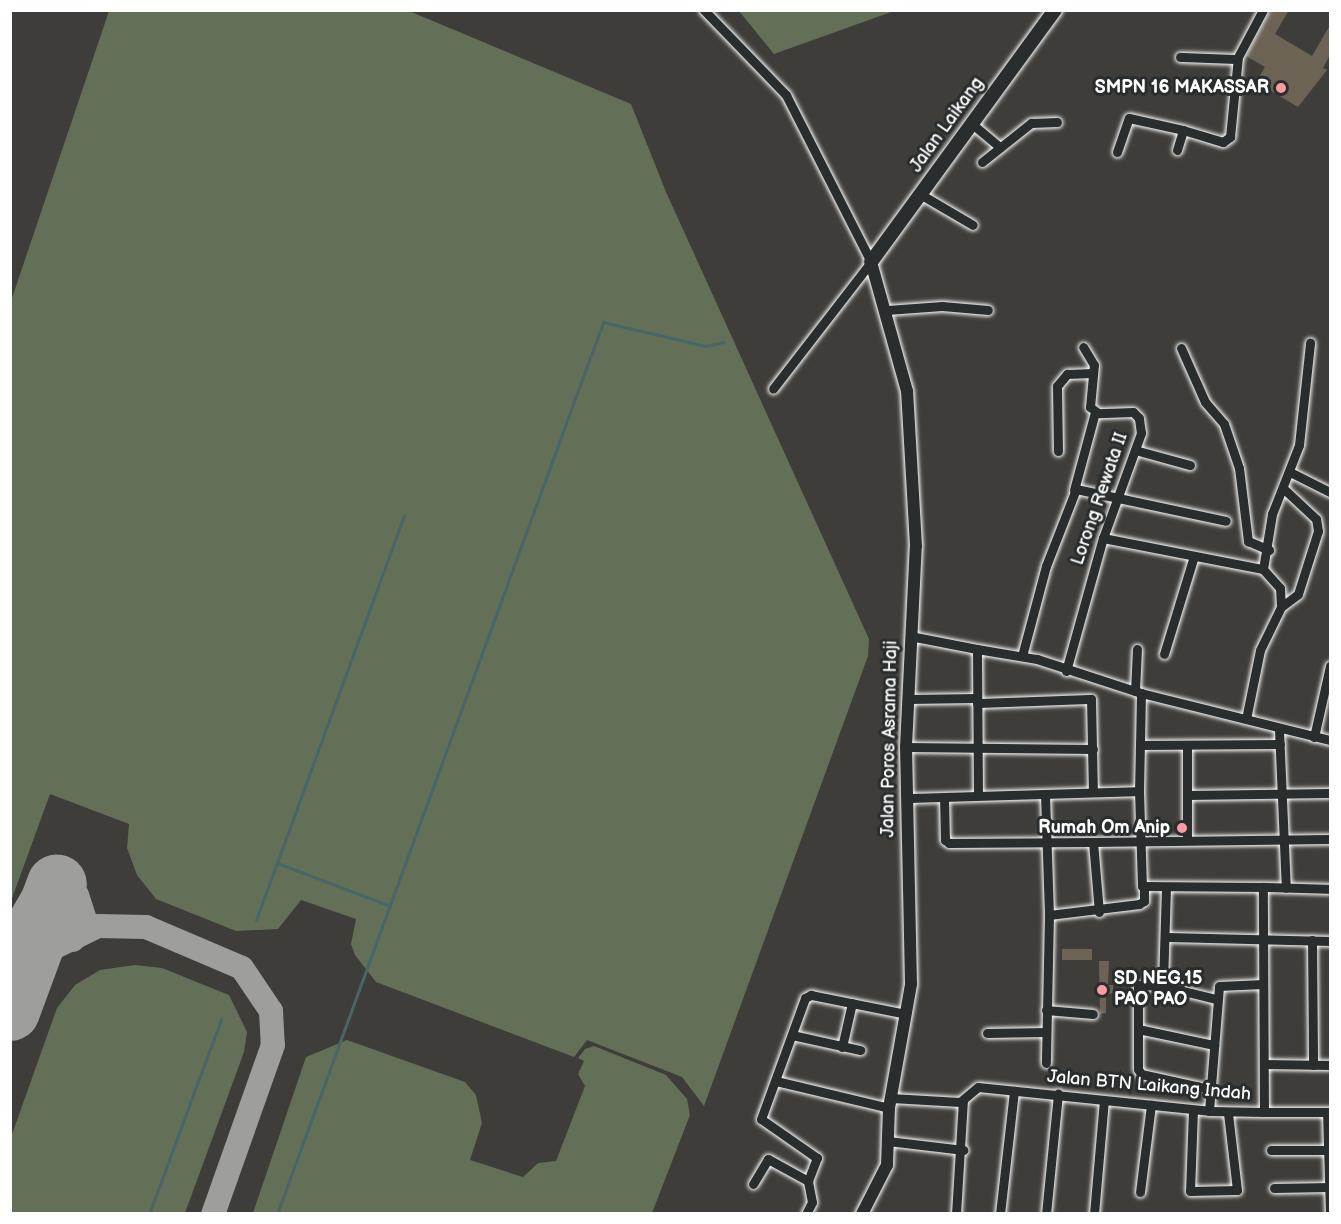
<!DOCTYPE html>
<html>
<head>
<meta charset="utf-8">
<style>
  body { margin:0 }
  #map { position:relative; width:1341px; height:1224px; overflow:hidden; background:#3e3d39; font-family:"Balsamiq Sans",sans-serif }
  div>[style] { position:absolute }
  .green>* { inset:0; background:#636f56 }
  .stream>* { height:3px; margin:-1.5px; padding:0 1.5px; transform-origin:1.5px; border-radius:1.5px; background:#486668 }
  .taxiway>* { height:24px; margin:-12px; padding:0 12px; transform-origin:12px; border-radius:12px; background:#9e9e9c }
  .runway>* { height:60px; margin:-30px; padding:0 30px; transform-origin:30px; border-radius:30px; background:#9e9e9c }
  .building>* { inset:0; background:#6c6354; transform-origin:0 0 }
  .roads { filter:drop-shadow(0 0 2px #fff) drop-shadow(0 0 2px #fff) }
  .minor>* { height:9px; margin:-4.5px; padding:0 4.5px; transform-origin:4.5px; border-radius:4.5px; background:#2a2d2e }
  .tertiary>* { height:12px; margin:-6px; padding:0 6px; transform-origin:6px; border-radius:6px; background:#2a2d2e }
  .secondary>* { height:14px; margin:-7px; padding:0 7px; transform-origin:7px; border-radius:7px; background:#2a2d2e }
  .dots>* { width:16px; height:16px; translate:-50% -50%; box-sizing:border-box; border:3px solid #2a2d2e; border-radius:50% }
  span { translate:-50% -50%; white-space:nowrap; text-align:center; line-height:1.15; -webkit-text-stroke:6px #2a2d2e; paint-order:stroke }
  .poi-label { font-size:18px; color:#fff; font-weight:700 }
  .right { translate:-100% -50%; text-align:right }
  .left { translate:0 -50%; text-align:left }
  .street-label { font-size:18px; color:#fff }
  .frame { position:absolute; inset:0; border:12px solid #fff; pointer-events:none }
</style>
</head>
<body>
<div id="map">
  <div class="green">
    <div style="clip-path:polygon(109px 11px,409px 11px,631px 104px,666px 192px,869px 639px,868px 656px,704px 1106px,682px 1077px,587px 1040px,574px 1057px,376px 982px,355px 955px,351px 944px,356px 919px,301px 900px,278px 929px,236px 931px,156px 899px,137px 875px,127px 848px,129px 824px,50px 794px,11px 901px,11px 301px)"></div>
    <div style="clip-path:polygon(739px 11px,894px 11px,774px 54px)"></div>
    <div style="clip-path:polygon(135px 965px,162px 968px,229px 995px,247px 1032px,244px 1052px,185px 1213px,11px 1213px,11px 1137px,57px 1008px,75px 985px,100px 970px)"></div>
    <div style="clip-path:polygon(347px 1040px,465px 1082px,476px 1095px,482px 1123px,470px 1160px,523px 1177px,538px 1163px,556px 1161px,585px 1086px,578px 1074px,584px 1061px,578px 1058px,585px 1049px,594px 1046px,666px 1075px,687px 1099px,690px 1115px,652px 1213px,253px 1213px,306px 1057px)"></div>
  </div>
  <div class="stream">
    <div style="left:277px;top:863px;width:121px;rotate:20.8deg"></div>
    <div style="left:256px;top:920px;width:431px;rotate:-69.9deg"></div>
    <div style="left:149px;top:1214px;width:208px;rotate:-69.7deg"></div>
    <div style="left:277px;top:1214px;width:950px;rotate:-69.92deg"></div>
    <div style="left:603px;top:322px;width:105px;rotate:13.2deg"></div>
    <div style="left:705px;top:346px;width:19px;rotate:-12deg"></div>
  </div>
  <div class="taxiway">
    <div style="left:10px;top:980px;width:64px;rotate:-80.1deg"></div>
    <div style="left:21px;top:917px;width:28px;rotate:-60deg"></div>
    <div style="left:35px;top:893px;width:22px;rotate:-16deg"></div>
    <div style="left:56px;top:887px;width:22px;rotate:21deg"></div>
    <div style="left:77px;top:895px;width:28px;rotate:72deg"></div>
    <div style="left:86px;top:922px;width:22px;rotate:126deg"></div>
    <div style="left:16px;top:995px;width:27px;rotate:-63deg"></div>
    <div style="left:28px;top:971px;width:28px;rotate:-46deg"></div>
    <div style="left:47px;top:951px;width:57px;rotate:-26.1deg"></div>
    <div style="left:98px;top:926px;width:48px;rotate:1.2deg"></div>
    <div style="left:146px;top:927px;width:104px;rotate:23.1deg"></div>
    <div style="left:242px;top:968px;width:52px;rotate:56deg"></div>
    <div style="left:271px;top:1011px;width:34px;rotate:87deg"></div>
    <div style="left:273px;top:1045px;width:179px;rotate:109.5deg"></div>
  </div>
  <div class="runway">
    <div style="left:10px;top:1011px;width:135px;rotate:-69.7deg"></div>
  </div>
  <div class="building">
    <div style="clip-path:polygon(1271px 10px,1289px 10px,1275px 34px,1312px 56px,1330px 25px,1330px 55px,1323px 68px,1327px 70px,1298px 107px,1256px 82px,1265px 67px,1246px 56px)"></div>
    <div style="left:1092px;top:949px;width:11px;height:30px;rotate:90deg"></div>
    <div style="clip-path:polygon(1099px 961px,1109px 961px,1108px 985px,1113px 985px,1113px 993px,1106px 995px,1106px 1013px,1100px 1014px)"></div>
  </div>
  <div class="roads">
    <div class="minor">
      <div style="left:704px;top:10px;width:118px;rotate:46deg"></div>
      <div style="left:786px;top:95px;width:187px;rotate:63deg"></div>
      <div style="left:871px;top:262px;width:160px;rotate:127.7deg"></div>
      <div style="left:1180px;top:57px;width:57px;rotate:2deg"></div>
      <div style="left:971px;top:123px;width:38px;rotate:40deg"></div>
      <div style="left:1177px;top:150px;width:21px;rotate:-73deg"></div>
      <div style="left:1183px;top:130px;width:42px;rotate:16.7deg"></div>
      <div style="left:1223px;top:142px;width:9px;rotate:-36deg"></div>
      <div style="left:1230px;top:137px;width:80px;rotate:-84.3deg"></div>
      <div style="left:1238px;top:57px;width:53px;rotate:-62deg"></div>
      <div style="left:1117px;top:152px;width:36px;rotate:-71deg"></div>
      <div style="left:1129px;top:118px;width:55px;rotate:12.5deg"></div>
      <div style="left:982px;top:162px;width:63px;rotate:-38.5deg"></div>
      <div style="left:1031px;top:123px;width:26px;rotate:-2deg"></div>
      <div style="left:920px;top:194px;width:61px;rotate:30.3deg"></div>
      <div style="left:887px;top:310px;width:55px;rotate:-4.2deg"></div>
      <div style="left:942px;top:306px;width:46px;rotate:5deg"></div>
      <div style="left:1181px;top:348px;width:59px;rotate:66deg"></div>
      <div style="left:1205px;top:402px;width:29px;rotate:49deg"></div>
      <div style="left:1224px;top:424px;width:46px;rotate:71.2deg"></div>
      <div style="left:1239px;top:468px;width:74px;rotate:83deg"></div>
      <div style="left:1248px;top:541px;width:23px;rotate:23deg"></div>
      <div style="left:1135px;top:450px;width:57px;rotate:15.3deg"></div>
      <div style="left:1058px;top:451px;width:65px;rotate:-90.9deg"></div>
      <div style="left:1057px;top:386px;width:16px;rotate:-50deg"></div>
      <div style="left:1067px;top:374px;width:26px;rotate:-2deg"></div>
      <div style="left:1290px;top:472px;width:45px;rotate:26.6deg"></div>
      <div style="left:1074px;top:490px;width:81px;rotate:-74.9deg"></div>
      <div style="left:1103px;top:538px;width:163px;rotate:11deg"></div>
      <div style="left:1263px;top:569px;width:56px;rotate:-80.7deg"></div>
      <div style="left:1272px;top:514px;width:74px;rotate:-68.6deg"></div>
      <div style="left:1299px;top:445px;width:103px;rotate:-83.8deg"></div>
      <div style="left:1281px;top:607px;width:21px;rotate:-37deg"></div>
      <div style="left:1298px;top:594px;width:66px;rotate:-72.4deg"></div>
      <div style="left:1318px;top:531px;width:12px;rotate:-99deg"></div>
      <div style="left:1316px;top:519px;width:45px;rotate:-136.8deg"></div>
      <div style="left:910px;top:636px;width:68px;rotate:11deg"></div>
      <div style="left:1164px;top:654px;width:102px;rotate:-73deg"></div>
      <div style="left:1022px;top:656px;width:93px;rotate:-75.1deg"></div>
      <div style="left:1046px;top:566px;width:83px;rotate:-68.7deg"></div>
      <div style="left:1076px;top:489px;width:153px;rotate:12deg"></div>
      <div style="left:1066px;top:671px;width:138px;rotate:-74.5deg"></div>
      <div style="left:1103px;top:538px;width:112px;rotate:-70.1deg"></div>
      <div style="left:1141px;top:433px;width:15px;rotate:-98deg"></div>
      <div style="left:1139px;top:418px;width:8px;rotate:-135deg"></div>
      <div style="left:1133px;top:412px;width:35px;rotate:178deg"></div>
      <div style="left:1098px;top:413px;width:10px;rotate:-143deg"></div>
      <div style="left:1090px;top:407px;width:42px;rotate:-84.6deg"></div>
      <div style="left:1094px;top:365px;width:21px;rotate:-121deg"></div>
      <div style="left:1135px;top:691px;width:42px;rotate:-87.3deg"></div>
      <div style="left:908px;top:699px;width:68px;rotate:-0.8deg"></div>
      <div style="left:977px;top:703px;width:114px;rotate:-2deg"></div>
      <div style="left:1091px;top:699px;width:93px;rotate:88.8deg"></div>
      <div style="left:1246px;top:719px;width:70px;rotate:-78.5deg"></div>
      <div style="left:1260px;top:650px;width:48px;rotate:-64deg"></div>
      <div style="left:1281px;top:607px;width:19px;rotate:-93deg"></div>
      <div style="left:1280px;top:588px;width:25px;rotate:-132deg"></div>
      <div style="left:1279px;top:730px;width:158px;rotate:87.5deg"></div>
      <div style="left:1314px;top:737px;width:73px;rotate:-77.3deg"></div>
      <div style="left:1140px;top:745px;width:52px;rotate:-88.9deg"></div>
      <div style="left:1187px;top:745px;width:95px;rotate:90deg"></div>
      <div style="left:906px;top:747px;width:187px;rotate:0.6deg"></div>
      <div style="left:1139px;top:791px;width:46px;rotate:-88.8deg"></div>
      <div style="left:1140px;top:745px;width:140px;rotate:-0.4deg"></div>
      <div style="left:1045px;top:794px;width:121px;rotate:88.1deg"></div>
      <div style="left:1049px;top:915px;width:148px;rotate:91.2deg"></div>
      <div style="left:978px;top:795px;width:146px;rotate:-90.4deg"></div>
      <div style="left:977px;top:649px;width:61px;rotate:9.5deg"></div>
      <div style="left:1037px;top:659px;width:109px;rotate:18.1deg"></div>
      <div style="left:1141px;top:693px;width:195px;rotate:14deg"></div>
      <div style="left:1187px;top:795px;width:143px;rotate:-0.8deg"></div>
      <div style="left:944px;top:797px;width:43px;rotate:88.7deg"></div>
      <div style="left:945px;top:840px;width:5px;rotate:37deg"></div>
      <div style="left:949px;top:843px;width:144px;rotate:-0.4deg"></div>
      <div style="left:906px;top:798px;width:233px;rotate:-1.7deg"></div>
      <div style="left:1139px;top:791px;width:95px;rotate:88.2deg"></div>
      <div style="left:1142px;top:886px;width:121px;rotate:0.5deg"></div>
      <div style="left:1166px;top:888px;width:98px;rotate:91.8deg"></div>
      <div style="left:1163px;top:986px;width:25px;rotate:-178deg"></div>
      <div style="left:1138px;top:985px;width:84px;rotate:90deg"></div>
      <div style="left:1138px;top:1069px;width:6px;rotate:59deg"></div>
      <div style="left:1141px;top:1074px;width:71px;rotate:12.3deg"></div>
      <div style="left:1099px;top:912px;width:70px;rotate:-94.9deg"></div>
      <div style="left:1093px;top:842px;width:237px;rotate:-0.7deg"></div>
      <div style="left:1049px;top:915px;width:91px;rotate:-7deg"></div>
      <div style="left:1139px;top:904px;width:6px;rotate:-31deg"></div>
      <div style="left:1144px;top:901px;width:13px;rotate:-90deg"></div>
      <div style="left:1168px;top:937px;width:162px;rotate:1.4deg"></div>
      <div style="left:1312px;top:940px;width:125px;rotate:89.5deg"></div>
      <div style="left:1163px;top:986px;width:55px;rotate:13.8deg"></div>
      <div style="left:1046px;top:1010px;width:47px;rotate:4.9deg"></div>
      <div style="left:1138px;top:1029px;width:78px;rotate:11.9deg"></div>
      <div style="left:987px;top:1033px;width:58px;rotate:-1deg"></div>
      <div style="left:792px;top:1035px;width:70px;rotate:12.4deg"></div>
      <div style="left:842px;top:1047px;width:45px;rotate:-77.2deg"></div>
      <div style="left:1264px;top:1064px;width:66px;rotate:0.9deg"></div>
      <div style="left:776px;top:1081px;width:116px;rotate:13.4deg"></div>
      <div style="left:891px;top:1098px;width:69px;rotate:3.3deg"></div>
      <div style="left:960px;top:1102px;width:23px;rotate:-40deg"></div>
      <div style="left:978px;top:1087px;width:232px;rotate:5.9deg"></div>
      <div style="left:1209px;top:1111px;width:55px;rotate:1deg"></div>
      <div style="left:1264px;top:1112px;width:225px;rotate:-90.3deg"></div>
      <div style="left:1263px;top:887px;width:67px;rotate:1.7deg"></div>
      <div style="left:1193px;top:1110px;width:81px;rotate:92.1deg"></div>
      <div style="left:1190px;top:1191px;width:47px;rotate:-1.2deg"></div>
      <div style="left:1237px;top:1190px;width:78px;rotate:-96.7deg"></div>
      <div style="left:1209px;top:1111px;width:125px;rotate:-85.4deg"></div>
      <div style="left:1219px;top:986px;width:44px;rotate:-2.6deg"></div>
      <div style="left:1264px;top:1112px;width:66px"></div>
      <div style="left:1327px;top:1112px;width:102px;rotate:88.3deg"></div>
      <div style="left:888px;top:1141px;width:76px;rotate:6.8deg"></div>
      <div style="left:1271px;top:1150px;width:59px"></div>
      <div style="left:753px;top:1184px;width:29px;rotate:-59deg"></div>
      <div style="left:768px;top:1159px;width:46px;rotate:28.8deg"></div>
      <div style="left:1274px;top:1188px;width:56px;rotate:-1deg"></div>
      <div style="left:1140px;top:1192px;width:88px;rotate:-82.8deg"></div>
      <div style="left:806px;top:1214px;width:13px;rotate:-63deg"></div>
      <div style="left:812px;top:1202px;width:21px;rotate:-101deg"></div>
      <div style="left:808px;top:1181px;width:25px;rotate:-69deg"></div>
      <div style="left:817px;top:1158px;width:68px;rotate:-145.1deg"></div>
      <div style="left:761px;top:1119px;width:129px;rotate:-70deg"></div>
      <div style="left:805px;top:998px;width:7px;rotate:-27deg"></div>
      <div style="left:811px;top:995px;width:97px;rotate:11.3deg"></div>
      <div style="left:956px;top:1214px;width:113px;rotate:-86.5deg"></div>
      <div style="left:1000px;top:1214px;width:124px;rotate:-83.5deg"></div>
      <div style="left:1046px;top:1214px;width:121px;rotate:-84.3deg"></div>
      <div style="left:1094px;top:1214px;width:114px;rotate:-85deg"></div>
    </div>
    <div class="tertiary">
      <div style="left:862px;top:1214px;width:55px;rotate:-63deg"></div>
      <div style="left:887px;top:1165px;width:57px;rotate:-88deg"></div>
      <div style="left:889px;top:1108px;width:126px;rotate:-79.9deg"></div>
      <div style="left:911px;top:984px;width:237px;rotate:-91.2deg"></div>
      <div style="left:906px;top:747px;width:201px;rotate:-87.2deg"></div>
      <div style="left:916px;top:546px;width:155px;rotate:-93.3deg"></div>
      <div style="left:907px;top:391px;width:134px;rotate:-105.6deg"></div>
    </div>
    <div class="secondary">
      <div style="left:871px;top:262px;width:312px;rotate:-53.9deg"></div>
    </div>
  </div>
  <div class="dots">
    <div style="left:1281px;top:88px;background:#ff9aa2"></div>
    <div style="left:1182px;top:828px;background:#ff9aa2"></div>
    <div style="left:1102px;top:990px;background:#ff9aa2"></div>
  </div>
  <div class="poi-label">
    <span class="right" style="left:1269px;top:88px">SMPN 16 MAKASSAR</span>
    <span class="right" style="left:1170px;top:828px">Rumah Om Anip</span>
    <span class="left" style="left:1114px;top:990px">SD NEG.15<br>PAO PAO</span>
  </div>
  <div class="street-label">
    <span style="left:947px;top:125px;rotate:-54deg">Jalan Laikang</span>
    <span style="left:1100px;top:499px;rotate:-71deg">Lorong Rewata II</span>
    <span style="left:890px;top:739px;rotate:-89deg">Jalan Poros Asrama Haji</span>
    <span style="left:1149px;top:1086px;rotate:5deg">Jalan BTN Laikang Indah</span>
  </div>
  <div class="frame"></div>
</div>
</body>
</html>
